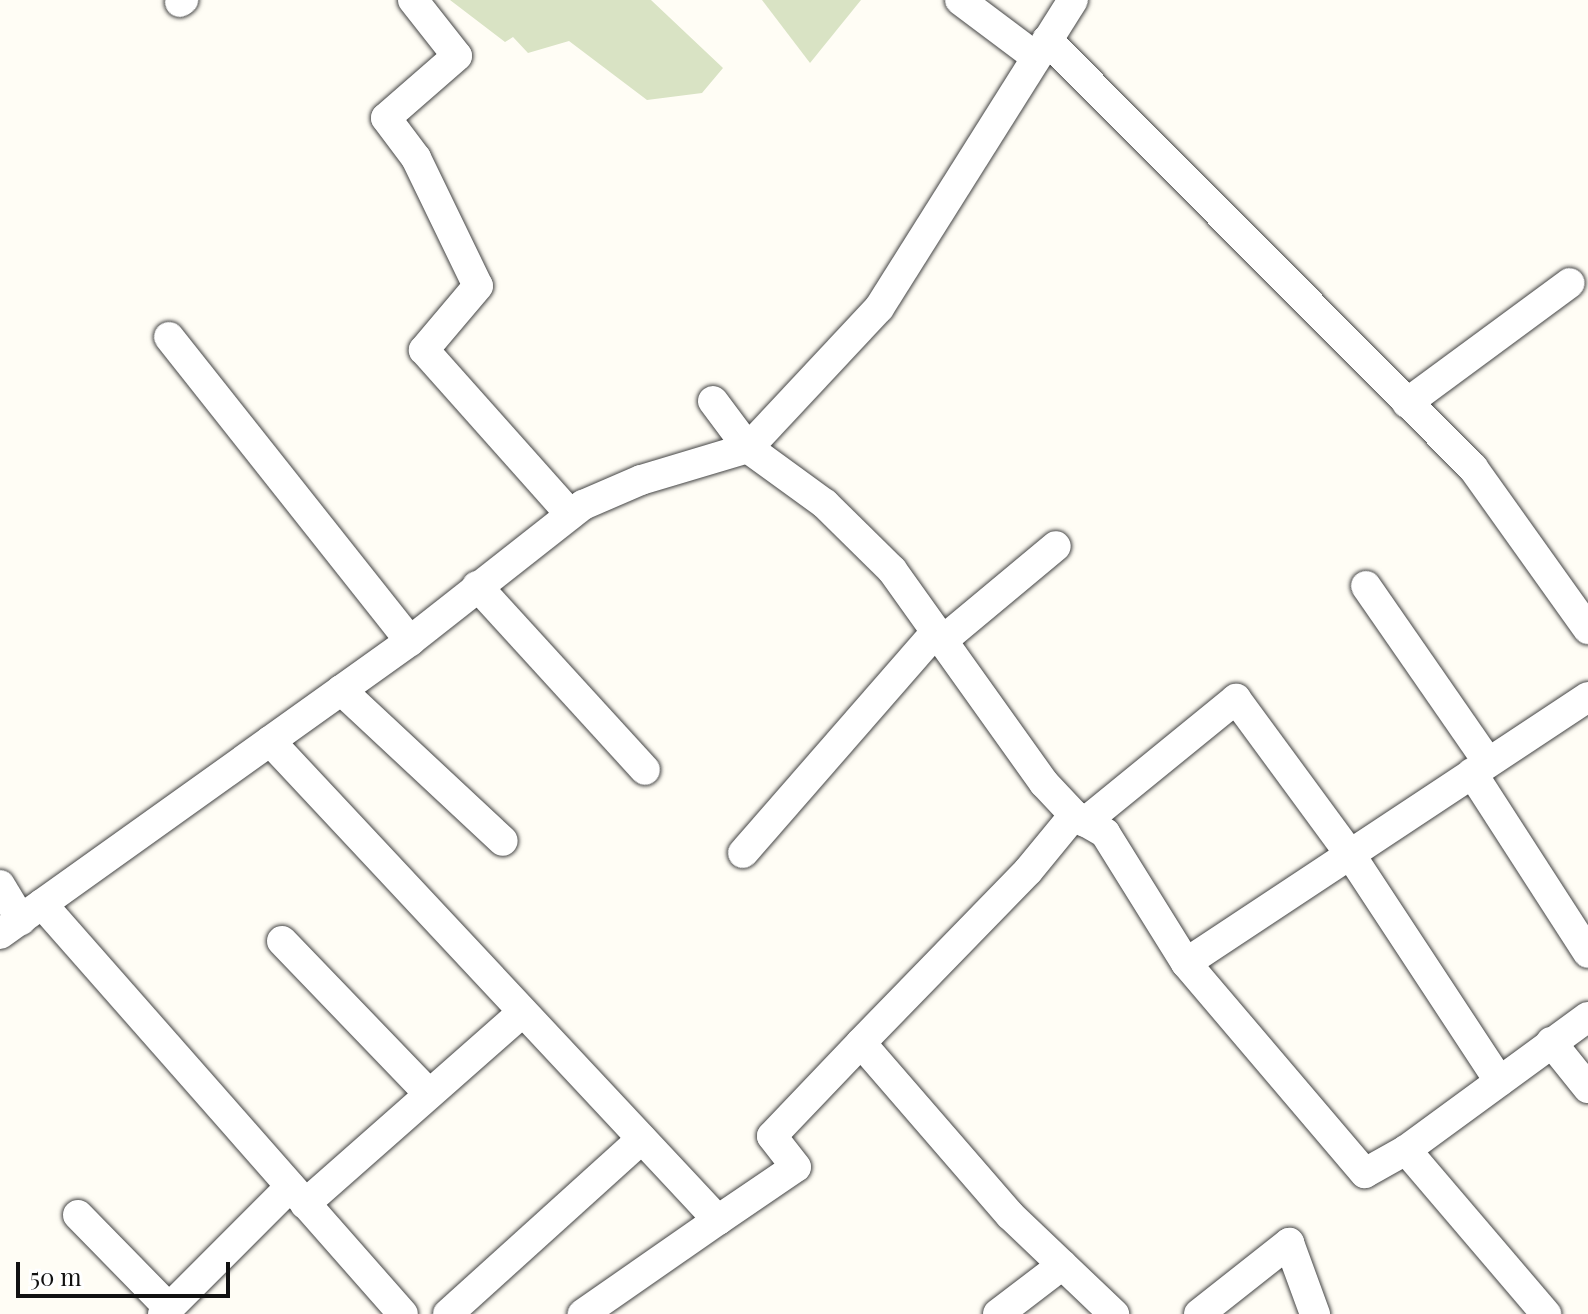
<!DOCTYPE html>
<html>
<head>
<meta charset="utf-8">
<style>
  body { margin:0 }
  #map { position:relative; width:1588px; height:1314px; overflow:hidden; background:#fffdf5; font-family:"Playfair Display",serif }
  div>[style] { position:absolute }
  .cemetery>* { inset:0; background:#d9e3c4 }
  .roads { filter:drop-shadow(0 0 2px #444) drop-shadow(0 0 2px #444) }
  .minor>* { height:30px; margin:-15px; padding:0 15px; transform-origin:15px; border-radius:15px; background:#fff }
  span { translate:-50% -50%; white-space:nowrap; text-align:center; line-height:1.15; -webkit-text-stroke:8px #fff; paint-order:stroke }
  .scale { position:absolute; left:16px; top:1262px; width:214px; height:36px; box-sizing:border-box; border:4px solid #111; border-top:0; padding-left:10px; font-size:24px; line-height:28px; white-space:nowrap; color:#111; -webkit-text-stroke:6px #fff; paint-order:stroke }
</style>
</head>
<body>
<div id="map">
  <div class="cemetery">
    <div style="clip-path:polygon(450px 0,651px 0,723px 68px,702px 93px,647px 100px,569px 41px,528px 53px,513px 37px,505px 42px)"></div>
    <div style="clip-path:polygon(762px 0,861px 0,810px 63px)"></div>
  </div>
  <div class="roads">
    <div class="minor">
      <div style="left:413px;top:0;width:71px;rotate:51.8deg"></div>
      <div style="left:457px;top:56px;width:94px;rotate:138.9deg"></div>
      <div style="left:386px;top:118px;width:50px;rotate:53.1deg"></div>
      <div style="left:416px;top:158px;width:142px;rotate:64.2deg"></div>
      <div style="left:478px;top:286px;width:84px;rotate:130.2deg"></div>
      <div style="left:424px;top:350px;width:220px;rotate:48.3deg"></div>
      <div style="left:960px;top:0;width:95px;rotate:36.9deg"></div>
      <div style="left:180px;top:2px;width:4px;rotate:-34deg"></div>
      <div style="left:1047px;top:40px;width:604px;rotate:45.13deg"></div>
      <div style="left:1473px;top:468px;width:198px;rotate:54.5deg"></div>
      <div style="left:169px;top:337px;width:388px;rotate:51.6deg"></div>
      <div style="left:713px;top:401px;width:59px;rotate:53.3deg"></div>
      <div style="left:748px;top:448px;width:95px;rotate:36deg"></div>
      <div style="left:825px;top:504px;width:94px;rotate:44.6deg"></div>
      <div style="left:892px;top:570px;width:262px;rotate:54.5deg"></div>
      <div style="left:1044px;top:783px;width:44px;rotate:46.8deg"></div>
      <div style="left:1074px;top:815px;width:36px;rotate:30deg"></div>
      <div style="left:1105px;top:833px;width:153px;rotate:58.1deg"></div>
      <div style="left:1186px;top:963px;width:276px;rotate:49.6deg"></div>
      <div style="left:1365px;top:1173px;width:47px;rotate:-29.3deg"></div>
      <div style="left:1406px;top:1150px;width:225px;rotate:-36.2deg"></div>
      <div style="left:1407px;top:403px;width:202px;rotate:-36.4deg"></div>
      <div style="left:477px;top:586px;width:249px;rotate:47.6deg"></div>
      <div style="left:1366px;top:586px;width:214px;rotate:55.3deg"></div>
      <div style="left:942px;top:641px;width:148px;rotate:-39.8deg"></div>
      <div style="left:341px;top:690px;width:221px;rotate:43deg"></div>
      <div style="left:270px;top:741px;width:656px;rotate:46.92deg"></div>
      <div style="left:718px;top:1220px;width:165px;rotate:145.2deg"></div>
      <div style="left:1472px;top:773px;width:214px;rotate:57.2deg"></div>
      <div style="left:1074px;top:815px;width:72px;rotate:129.4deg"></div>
      <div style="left:1028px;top:871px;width:240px;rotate:134.2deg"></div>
      <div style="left:861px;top:1043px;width:228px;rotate:49.1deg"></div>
      <div style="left:1010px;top:1215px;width:144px;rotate:43.6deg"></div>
      <div style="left:1085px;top:822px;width:195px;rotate:-39.2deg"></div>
      <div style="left:1236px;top:699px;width:192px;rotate:53.7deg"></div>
      <div style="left:1350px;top:854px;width:272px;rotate:56.7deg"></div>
      <div style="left:743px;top:853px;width:293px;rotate:-48.9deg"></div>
      <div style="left:0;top:885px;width:41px;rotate:59deg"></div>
      <div style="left:42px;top:904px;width:546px;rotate:48.64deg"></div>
      <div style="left:0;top:934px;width:504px;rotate:-35.55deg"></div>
      <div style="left:410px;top:641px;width:220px;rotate:-38.2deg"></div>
      <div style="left:583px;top:505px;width:63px;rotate:-23.3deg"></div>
      <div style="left:641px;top:480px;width:112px;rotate:-16.7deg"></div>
      <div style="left:748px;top:448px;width:192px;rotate:-46.9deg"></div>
      <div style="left:879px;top:308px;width:364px;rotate:-57.8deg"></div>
      <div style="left:282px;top:941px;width:212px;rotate:46.1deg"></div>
      <div style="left:1186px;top:963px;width:482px;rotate:-33.5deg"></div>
      <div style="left:1551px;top:1042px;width:59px;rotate:51.2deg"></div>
      <div style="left:1406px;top:1150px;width:216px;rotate:49.5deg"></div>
      <div style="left:305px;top:1204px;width:290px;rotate:-41.4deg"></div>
      <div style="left:78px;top:1215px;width:130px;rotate:45.6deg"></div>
      <div style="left:718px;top:1220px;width:94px;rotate:-34.2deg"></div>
      <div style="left:796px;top:1167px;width:39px;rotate:-128deg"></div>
      <div style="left:772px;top:1136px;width:129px;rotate:-46.3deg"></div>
      <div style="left:163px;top:1314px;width:180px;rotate:-45deg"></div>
      <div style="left:448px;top:1314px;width:261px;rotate:-42.1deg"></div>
      <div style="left:998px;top:1314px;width:81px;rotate:-37.4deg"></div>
      <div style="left:1199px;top:1314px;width:115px;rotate:-38.3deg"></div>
      <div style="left:1289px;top:1243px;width:76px;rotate:69.9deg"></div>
    </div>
  </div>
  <div class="scale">50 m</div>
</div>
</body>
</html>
